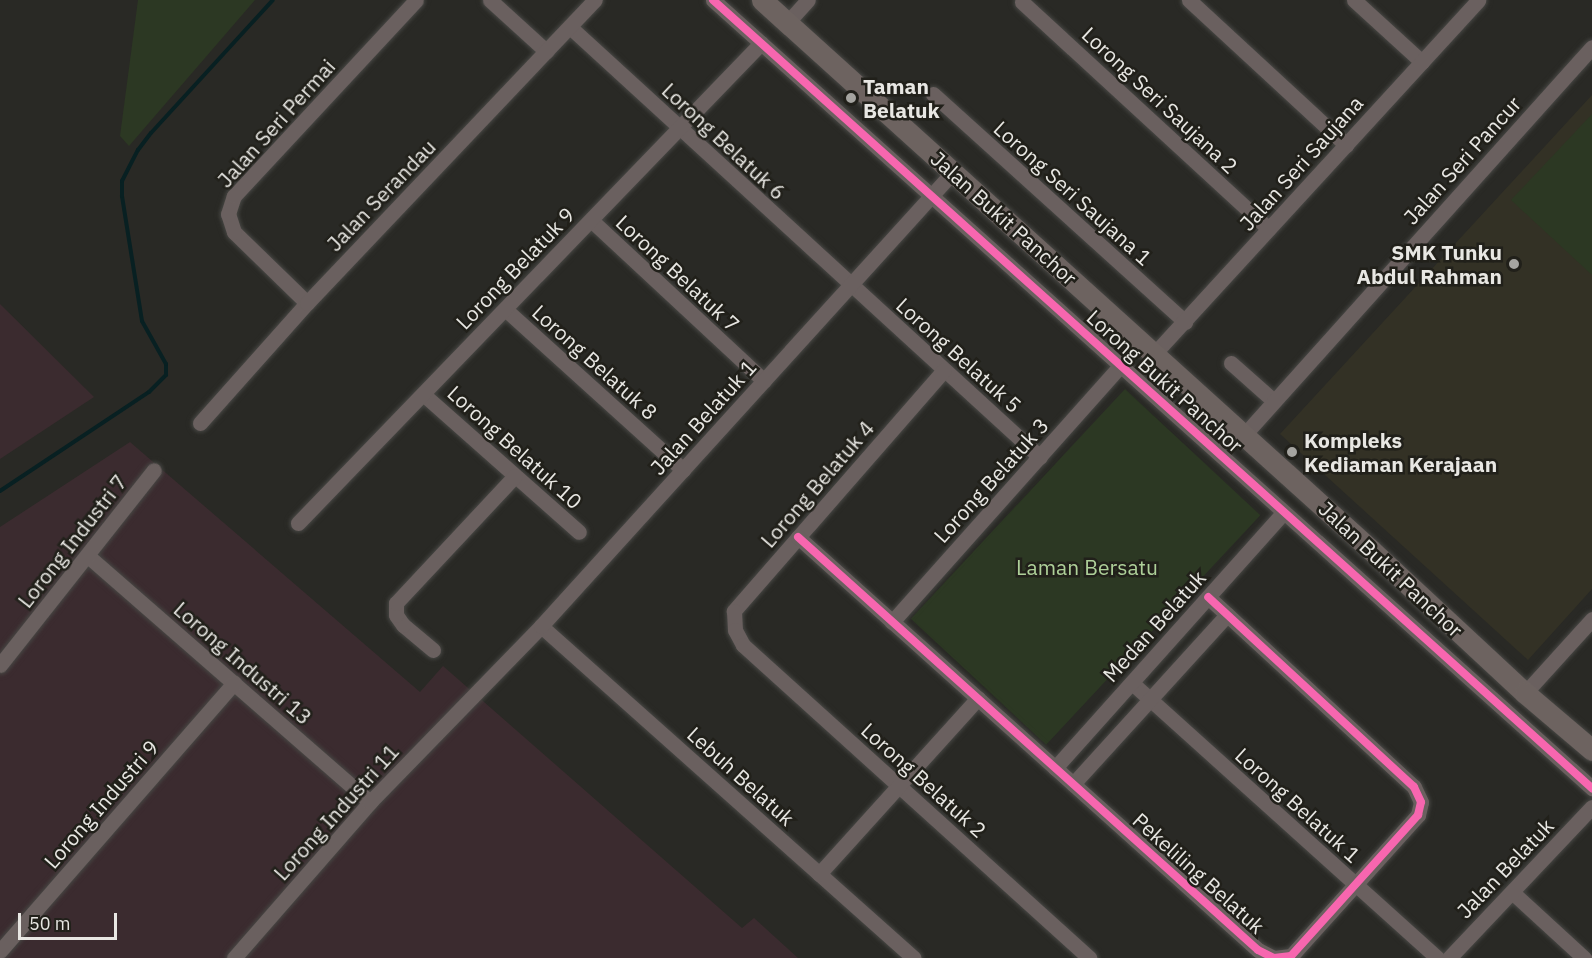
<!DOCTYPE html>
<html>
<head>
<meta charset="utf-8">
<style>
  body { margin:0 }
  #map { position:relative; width:1592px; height:958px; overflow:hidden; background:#292925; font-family:"IBM Plex Sans",sans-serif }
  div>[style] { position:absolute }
  .built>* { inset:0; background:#333125 }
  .industrial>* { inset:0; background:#3b2b2f }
  .green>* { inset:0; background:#2c3823; transform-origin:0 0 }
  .stream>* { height:4px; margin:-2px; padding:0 2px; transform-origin:2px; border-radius:2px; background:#082022 }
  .roads { filter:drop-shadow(0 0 2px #474744) drop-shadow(0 0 2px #474744) }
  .minor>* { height:15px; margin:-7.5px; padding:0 7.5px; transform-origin:7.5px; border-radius:7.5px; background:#6a605f }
  .secondary>* { height:21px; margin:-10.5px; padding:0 10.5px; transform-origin:10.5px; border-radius:10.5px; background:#6d6360 }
  .cycleway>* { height:8px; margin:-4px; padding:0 4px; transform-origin:4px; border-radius:4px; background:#f766af }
  .dots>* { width:16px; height:16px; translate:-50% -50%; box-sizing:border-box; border:3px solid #21201a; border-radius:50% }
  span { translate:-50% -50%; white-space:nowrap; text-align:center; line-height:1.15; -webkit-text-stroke:5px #21201a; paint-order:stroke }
  .poi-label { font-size:21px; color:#e8e7e3; font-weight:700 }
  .left { translate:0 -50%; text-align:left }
  .right { translate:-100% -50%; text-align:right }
  .street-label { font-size:21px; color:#e8e7e3 }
  .park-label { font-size:21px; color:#aed099 }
  .scale { position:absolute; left:18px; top:913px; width:99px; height:27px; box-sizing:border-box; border:3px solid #e8e7e3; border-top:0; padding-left:8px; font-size:18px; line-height:21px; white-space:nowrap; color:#e8e7e3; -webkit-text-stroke:4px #21201a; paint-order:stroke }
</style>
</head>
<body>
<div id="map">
  <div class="built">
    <div style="clip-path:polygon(1592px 95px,1592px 589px,1528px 660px,1280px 434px)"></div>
  </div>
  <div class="industrial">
    <div style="clip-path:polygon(0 304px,94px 397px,0 459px)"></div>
    <div style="clip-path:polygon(130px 442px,420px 692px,443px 666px,742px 928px,754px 918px,798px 958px,0 958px,0 527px)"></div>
  </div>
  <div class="green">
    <div style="clip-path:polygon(138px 0,255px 0,129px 146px,120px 136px)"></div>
    <div style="clip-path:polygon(1592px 114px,1592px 275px,1511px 200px)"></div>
    <div style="left:1125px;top:389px;width:185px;height:314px;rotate:43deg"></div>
  </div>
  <div class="stream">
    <div style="left:0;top:491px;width:179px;rotate:-33.6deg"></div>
    <div style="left:149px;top:392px;width:24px;rotate:-45deg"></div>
    <div style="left:166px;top:375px;width:11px;rotate:-90deg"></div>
    <div style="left:166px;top:364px;width:49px;rotate:-119.2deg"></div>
    <div style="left:142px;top:321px;width:127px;rotate:-99.1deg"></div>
    <div style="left:122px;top:196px;width:15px;rotate:-90deg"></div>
    <div style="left:122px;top:181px;width:35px;rotate:-63deg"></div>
    <div style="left:138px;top:150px;width:21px;rotate:-53deg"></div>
    <div style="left:151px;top:133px;width:180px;rotate:-47.5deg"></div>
  </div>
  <div class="roads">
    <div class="minor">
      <div style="left:490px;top:0;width:76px;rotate:42.3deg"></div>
      <div style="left:713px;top:0;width:1181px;rotate:41.88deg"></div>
      <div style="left:1189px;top:0;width:214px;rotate:42.7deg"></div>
      <div style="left:1354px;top:0;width:92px;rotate:42.4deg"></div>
      <div style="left:1022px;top:2px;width:335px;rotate:42.6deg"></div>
      <div style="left:787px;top:23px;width:31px;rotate:-48deg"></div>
      <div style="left:570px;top:27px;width:637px;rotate:42.46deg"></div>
      <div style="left:933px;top:94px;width:340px;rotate:42.1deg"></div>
      <div style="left:591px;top:220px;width:236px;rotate:42.9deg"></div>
      <div style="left:307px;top:303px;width:102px;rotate:-135.8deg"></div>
      <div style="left:234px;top:232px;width:19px;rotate:-108deg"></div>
      <div style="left:228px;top:214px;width:19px;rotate:-72deg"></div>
      <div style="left:234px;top:196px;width:267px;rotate:-47.1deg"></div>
      <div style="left:505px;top:309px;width:240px;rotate:42.1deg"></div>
      <div style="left:1154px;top:354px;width:480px;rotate:-47.5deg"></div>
      <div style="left:1231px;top:363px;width:57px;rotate:41.5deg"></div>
      <div style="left:944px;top:370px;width:320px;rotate:131.1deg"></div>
      <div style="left:734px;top:611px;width:19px;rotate:87deg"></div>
      <div style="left:735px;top:630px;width:17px;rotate:62deg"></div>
      <div style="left:743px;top:645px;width:467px;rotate:42.1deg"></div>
      <div style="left:423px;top:394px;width:208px;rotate:41.5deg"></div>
      <div style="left:200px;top:423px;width:161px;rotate:-48.3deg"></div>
      <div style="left:307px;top:303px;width:418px;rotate:-46.5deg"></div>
      <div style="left:1244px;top:435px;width:521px;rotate:-48.11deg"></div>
      <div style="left:298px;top:523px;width:667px;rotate:-46.03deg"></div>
      <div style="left:798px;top:537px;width:618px;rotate:41.92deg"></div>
      <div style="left:1258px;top:950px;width:18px;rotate:27deg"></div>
      <div style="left:1274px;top:958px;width:17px;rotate:-7deg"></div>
      <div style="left:1291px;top:956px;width:190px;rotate:-48deg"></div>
      <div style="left:1418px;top:815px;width:13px;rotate:-77deg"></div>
      <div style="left:1421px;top:802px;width:17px;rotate:-115deg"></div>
      <div style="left:1414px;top:787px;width:280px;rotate:-137.3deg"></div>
      <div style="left:88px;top:556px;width:374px;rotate:41.1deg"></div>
      <div style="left:892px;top:622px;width:344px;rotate:-48.3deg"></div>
      <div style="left:541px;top:626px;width:499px;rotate:41.7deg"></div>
      <div style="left:433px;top:650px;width:39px;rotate:-140deg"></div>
      <div style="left:403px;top:625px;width:12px;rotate:-125deg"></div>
      <div style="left:396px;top:615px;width:12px;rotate:-90deg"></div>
      <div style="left:396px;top:603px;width:174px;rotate:-46.9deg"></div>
      <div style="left:0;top:665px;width:248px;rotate:-51.7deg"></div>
      <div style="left:1132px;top:683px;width:411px;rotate:42deg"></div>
      <div style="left:1525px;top:693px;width:100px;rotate:-47.8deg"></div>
      <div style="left:1055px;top:768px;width:343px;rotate:-48.2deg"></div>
      <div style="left:1073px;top:784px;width:229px;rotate:-47.7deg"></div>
      <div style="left:819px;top:874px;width:237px;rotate:-47.9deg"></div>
      <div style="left:1512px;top:892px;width:98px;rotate:42.5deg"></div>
      <div style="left:0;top:951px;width:356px;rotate:-48.9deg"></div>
      <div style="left:234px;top:958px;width:207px;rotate:-48.9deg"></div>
      <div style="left:370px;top:802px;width:245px;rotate:-45.8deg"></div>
      <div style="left:541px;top:626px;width:613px;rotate:-47.78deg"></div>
      <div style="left:1449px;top:958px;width:208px;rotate:-46.6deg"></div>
    </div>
    <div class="secondary">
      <div style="left:762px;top:0;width:821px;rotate:42.09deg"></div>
      <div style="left:1371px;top:550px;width:210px;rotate:42.9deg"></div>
      <div style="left:1525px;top:693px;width:88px;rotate:40.4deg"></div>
    </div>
  </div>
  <div class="cycleway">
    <div style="left:713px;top:0;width:1181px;rotate:41.88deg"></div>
    <div style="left:798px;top:537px;width:618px;rotate:41.92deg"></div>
    <div style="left:1258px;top:950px;width:18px;rotate:27deg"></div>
    <div style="left:1274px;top:958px;width:17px;rotate:-7deg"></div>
    <div style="left:1291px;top:956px;width:190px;rotate:-48deg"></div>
    <div style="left:1418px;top:815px;width:13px;rotate:-77deg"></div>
    <div style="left:1421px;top:802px;width:17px;rotate:-115deg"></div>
    <div style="left:1414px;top:787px;width:280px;rotate:-137.3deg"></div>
  </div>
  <div class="dots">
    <div style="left:851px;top:98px;background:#a5a4a0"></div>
    <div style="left:1514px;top:264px;background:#a5a4a0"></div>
    <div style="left:1292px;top:452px;background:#a5a4a0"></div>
  </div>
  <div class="poi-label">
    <span class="left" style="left:863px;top:98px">Taman<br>Belatuk</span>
    <span class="right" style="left:1502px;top:264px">SMK Tunku<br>Abdul Rahman</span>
    <span class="left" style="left:1304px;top:452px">Kompleks<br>Kediaman Kerajaan</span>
  </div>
  <div class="street-label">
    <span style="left:1160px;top:100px;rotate:43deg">Lorong Seri Saujana 2</span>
    <span style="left:276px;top:123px;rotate:-48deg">Jalan Seri Permai</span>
    <span style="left:724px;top:141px;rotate:43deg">Lorong Belatuk 6</span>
    <span style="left:1462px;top:160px;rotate:-48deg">Jalan Seri Pancur</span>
    <span style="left:1301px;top:163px;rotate:-48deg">Jalan Seri Saujana</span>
    <span style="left:1073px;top:193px;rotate:42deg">Lorong Seri Saujana 1</span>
    <span style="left:381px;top:195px;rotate:-46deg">Jalan Serandau</span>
    <span style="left:1004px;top:218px;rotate:42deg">Jalan Bukit Panchor</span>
    <span style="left:515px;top:268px;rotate:-46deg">Lorong Belatuk 9</span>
    <span style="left:678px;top:273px;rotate:43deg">Lorong Belatuk 7</span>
    <span style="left:959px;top:355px;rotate:42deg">Lorong Belatuk 5</span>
    <span style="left:595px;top:362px;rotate:42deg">Lorong Belatuk 8</span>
    <span style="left:1165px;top:381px;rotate:42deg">Lorong Bukit Panchor</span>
    <span style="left:703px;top:417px;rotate:-48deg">Jalan Belatuk 1</span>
    <span style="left:515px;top:447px;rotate:42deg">Lorong Belatuk 10</span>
    <span style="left:991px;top:480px;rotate:-48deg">Lorong Belatuk 3</span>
    <span style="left:817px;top:484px;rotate:-49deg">Lorong Belatuk 4</span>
    <span style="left:72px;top:541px;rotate:-52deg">Lorong Industri 7</span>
    <span style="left:1391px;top:569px;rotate:43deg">Jalan Bukit Panchor</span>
    <span style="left:1154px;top:626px;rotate:-48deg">Medan Belatuk</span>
    <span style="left:243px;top:663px;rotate:41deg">Lorong Industri 13</span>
    <span style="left:741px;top:776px;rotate:42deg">Lebuh Belatuk</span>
    <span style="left:924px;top:780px;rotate:42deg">Lorong Belatuk 2</span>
    <span style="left:101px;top:804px;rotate:-49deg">Lorong Industri 9</span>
    <span style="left:1298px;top:805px;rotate:42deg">Lorong Belatuk 1</span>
    <span style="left:336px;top:812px;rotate:-48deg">Lorong Industri 11</span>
    <span style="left:1505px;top:868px;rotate:-46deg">Jalan Belatuk</span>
    <span style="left:1199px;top:873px;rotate:42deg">Pekeliling Belatuk</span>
  </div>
  <div class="park-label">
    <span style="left:1087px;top:567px">Laman Bersatu</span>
  </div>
  <div class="scale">50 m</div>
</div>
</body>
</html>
